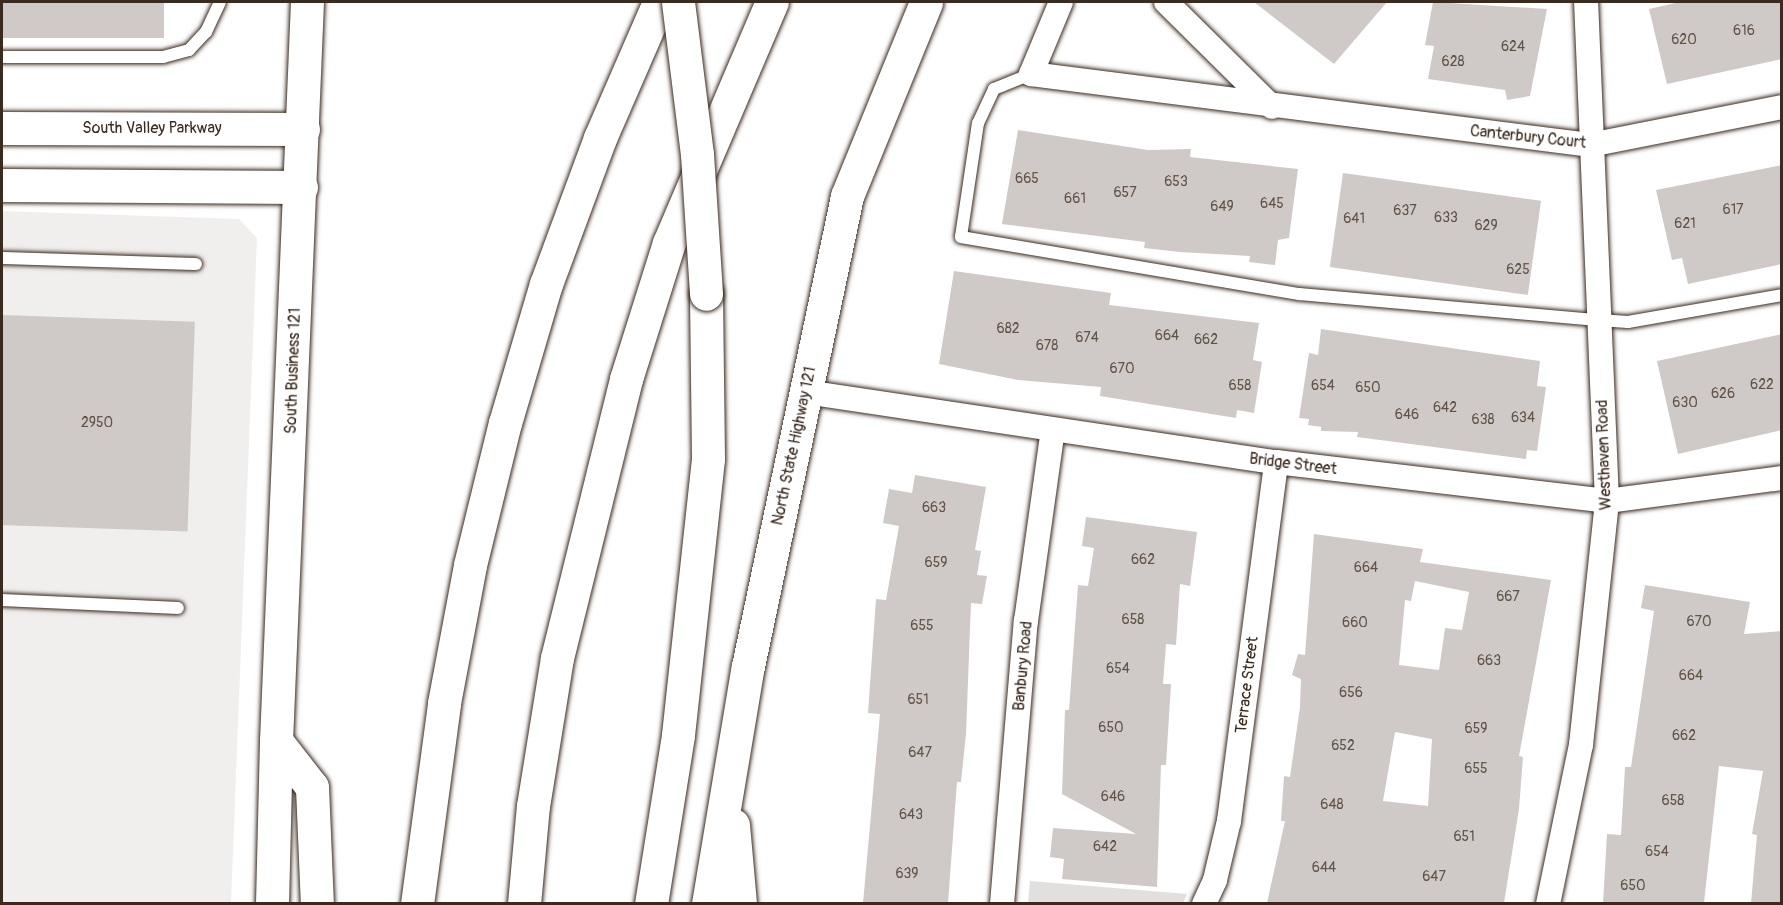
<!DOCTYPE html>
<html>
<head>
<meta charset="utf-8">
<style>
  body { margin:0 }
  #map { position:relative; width:1783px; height:905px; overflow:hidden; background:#fff; font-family:Pangolin,sans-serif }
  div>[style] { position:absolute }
  .built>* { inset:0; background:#f1efee }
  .green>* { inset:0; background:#e2e0de }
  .building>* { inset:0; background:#cfcac7; transform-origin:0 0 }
  .roads { filter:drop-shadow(0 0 2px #3b2a1e) drop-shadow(0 0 2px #3b2a1e) }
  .lane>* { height:12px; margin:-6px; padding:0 6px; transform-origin:6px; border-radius:6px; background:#fff }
  .street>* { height:24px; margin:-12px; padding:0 12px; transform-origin:12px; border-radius:12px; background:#fff }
  .secondary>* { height:33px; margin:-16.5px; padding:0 16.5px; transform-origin:16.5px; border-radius:16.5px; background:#fff }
  .primary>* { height:33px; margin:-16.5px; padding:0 16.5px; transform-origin:16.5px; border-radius:16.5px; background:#fff }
  .highway>* { height:33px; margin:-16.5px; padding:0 16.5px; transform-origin:16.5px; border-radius:16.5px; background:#fff }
  .bridges { filter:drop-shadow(0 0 2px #3b2a1e) drop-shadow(0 0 2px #3b2a1e) }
  .highway-bridge>* { height:33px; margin:-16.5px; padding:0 16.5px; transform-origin:16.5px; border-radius:16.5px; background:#fff }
  span { translate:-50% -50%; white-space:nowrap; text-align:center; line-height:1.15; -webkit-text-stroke:4.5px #fff; paint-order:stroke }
  .number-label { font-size:14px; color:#605248 }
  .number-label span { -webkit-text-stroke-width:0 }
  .street-label { font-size:16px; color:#3b2a1e }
  .frame { position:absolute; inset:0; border:3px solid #3b2a1e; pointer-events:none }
</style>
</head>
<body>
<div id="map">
  <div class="built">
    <div style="clip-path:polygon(2px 211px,239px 219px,257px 238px,231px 903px,2px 904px)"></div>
  </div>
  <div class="green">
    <div style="clip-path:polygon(1030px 881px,1187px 894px,1183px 903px,1028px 903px)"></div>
  </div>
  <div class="building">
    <div style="left:2px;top:2px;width:162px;height:36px"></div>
    <div style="clip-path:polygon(1254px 2px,1387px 2px,1334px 64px)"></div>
    <div style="clip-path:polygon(1433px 2px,1547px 9px,1530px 96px,1507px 100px,1505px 90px,1428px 79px,1434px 46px,1425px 45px)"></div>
    <div style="clip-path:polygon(1680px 2px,1782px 2px,1782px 59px,1667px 84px,1649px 9px)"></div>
    <div style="clip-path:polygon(1018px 130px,1148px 150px,1191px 149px,1190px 157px,1298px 169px,1289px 238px,1278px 240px,1275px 265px,1249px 262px,1250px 256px,1180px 252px,1144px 248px,1145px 242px,1002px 224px)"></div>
    <div style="clip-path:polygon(1782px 165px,1782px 264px,1688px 284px,1682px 258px,1672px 260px,1656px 190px)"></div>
    <div style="left:1343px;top:173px;width:200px;height:95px;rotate:8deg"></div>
    <div style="clip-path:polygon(954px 271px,1111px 293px,1109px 305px,1259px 323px,1253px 360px,1262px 362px,1254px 413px,1237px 410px,1236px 418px,1100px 396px,1101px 387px,1018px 380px,939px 364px)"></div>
    <div style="left:2px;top:315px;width:193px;height:210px;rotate:2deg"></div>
    <div style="clip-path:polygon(1321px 329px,1540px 361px,1537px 386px,1546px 387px,1537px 451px,1527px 450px,1526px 459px,1357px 437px,1358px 432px,1321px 431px,1321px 427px,1308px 425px,1309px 419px,1299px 418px,1309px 353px,1318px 355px)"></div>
    <div style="clip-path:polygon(1782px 334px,1782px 430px,1678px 454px,1657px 361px)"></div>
    <div style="clip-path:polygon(915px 475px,986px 487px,975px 550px,981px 551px,977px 575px,987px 576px,982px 604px,971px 603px,966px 734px,961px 782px,957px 782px,948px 903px,863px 903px,880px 714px,868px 713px,876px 599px,886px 600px,899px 526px,883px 523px,889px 489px,912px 493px)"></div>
    <div style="clip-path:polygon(1086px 517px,1197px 532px,1190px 586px,1180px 584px,1176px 645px,1166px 644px,1163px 684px,1171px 684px,1166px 765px,1161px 765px,1157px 887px,1062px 879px,1064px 859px,1050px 857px,1053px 828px,1136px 834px,1062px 794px,1065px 710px,1069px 710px,1078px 585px,1088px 586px,1094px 548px,1082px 546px)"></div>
    <div style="clip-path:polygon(evenodd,1314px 534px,1423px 549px,1420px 562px,1551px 580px,1519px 756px,1523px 757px,1519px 809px,1504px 903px,1267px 903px,1285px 821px,1281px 821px,1284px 776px,1290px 777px,1300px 707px,1301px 679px,1292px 675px,1298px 654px,1305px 655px,1314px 534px,1415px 581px,1469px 592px,1462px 630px,1445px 628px,1439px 670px,1399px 665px,1405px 600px,1411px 601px,1415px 581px,1314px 534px,1395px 732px,1432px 739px,1428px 806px,1383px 801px,1395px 732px)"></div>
    <div style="clip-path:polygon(1645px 585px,1750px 602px,1744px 634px,1782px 631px,1782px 903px,1751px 903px,1757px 835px,1752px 834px,1763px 771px,1719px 766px,1704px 903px,1603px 903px,1607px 834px,1621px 835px,1625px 767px,1631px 767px,1654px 611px,1641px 608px)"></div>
  </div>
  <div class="roads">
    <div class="lane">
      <div style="left:2px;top:57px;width:161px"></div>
      <div style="left:163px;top:57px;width:27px;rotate:-15deg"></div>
      <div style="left:189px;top:50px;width:25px;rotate:-47deg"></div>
      <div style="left:206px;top:32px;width:33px;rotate:-65deg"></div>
      <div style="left:1031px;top:74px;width:40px;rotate:158deg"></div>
      <div style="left:994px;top:89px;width:38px;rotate:115deg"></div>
      <div style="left:978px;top:123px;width:115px;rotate:98.5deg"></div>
      <div style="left:961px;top:237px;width:343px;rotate:9.6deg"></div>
      <div style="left:1299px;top:294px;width:300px;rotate:5deg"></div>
      <div style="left:1598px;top:320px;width:30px;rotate:4deg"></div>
      <div style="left:1628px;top:322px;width:156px;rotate:-9.9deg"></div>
      <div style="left:2px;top:258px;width:194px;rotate:1.8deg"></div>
      <div style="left:2px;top:600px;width:176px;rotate:2.6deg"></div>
    </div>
    <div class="street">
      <div style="left:1061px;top:2px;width:78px;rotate:112.6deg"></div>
      <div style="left:1031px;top:74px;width:563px;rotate:7.24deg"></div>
      <div style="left:1590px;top:145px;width:196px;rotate:-11.2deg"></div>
      <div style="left:1166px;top:2px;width:149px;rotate:44.7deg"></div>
      <div style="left:805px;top:392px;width:476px;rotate:8.5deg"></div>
      <div style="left:1276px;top:462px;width:333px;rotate:6.7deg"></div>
      <div style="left:1607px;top:501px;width:177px;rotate:-7.5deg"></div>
      <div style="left:1002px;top:904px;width:284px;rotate:-85.2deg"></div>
      <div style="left:1026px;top:621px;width:193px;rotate:-82deg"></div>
      <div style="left:1204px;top:904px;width:26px;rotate:-65deg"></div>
      <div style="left:1215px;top:880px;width:61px;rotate:-76.7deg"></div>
      <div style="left:1229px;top:821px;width:362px;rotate:-82.5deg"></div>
      <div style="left:1548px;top:904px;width:162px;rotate:-78.3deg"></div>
      <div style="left:1581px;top:745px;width:245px;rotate:-83.9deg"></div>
      <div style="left:1607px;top:501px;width:499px;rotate:-92.4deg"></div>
    </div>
    <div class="secondary">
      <div style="left:2px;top:128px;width:301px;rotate:0.2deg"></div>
      <div style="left:2px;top:185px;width:299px;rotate:0.4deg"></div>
      <div style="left:733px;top:825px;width:79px;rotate:84.9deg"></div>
      <div style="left:272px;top:904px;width:163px;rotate:-88.6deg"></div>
      <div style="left:708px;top:904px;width:241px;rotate:-80.5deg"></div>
      <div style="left:748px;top:666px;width:480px;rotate:-78.1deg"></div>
      <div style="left:847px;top:196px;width:209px;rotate:-67.8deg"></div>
    </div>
    <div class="primary">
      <div style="left:276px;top:741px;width:740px;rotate:-87.6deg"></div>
    </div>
    <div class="highway">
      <div style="left:276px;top:741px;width:58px;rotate:52deg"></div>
      <div style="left:312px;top:787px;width:117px;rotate:87.6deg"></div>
      <div style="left:417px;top:904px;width:203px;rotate:-82.3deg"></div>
      <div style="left:444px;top:703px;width:140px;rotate:-79.3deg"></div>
      <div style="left:470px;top:565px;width:146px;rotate:-76.2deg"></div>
      <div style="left:505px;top:423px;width:145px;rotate:-73.6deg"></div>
      <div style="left:546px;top:284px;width:156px;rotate:-69.7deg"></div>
      <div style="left:600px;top:138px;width:148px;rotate:-66.5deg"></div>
      <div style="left:524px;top:904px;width:98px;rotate:-84.8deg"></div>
      <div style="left:533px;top:806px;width:150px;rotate:-80.8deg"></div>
      <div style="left:557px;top:658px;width:287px;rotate:-76.1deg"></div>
      <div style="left:626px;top:379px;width:143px;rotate:-72.5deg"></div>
      <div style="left:669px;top:243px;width:262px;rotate:-66.9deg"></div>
      <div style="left:651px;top:904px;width:171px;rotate:-80.9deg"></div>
      <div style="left:678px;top:735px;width:278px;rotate:-83.8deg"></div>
      <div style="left:708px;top:459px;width:165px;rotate:-90.7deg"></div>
    </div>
  </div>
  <div class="bridges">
    <div class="highway-bridge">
      <div style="left:678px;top:2px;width:153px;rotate:82.9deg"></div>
      <div style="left:697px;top:154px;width:140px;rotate:86.3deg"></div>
    </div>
  </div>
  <div class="number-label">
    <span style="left:1744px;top:31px">616</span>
    <span style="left:1684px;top:40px">620</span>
    <span style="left:1513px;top:47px">624</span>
    <span style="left:1453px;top:62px">628</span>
    <span style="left:1027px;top:179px">665</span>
    <span style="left:1176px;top:182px">653</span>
    <span style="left:1125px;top:193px">657</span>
    <span style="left:1075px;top:199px">661</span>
    <span style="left:1272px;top:204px">645</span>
    <span style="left:1222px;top:207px">649</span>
    <span style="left:1733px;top:210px">617</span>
    <span style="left:1405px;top:211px">637</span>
    <span style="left:1446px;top:218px">633</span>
    <span style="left:1354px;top:219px">641</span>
    <span style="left:1685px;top:224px">621</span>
    <span style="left:1486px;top:226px">629</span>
    <span style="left:1518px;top:270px">625</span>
    <span style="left:1008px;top:329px">682</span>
    <span style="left:1167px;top:336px">664</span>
    <span style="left:1087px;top:338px">674</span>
    <span style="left:1206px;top:340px">662</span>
    <span style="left:1047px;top:346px">678</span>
    <span style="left:1122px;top:369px">670</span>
    <span style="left:1762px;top:385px">622</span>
    <span style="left:1240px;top:386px">658</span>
    <span style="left:1323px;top:386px">654</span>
    <span style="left:1368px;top:388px">650</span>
    <span style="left:1723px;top:394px">626</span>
    <span style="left:1685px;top:403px">630</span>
    <span style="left:1445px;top:408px">642</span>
    <span style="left:1407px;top:415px">646</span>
    <span style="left:1523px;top:418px">634</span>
    <span style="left:1483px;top:420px">638</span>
    <span style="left:97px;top:423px">2950</span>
    <span style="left:934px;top:508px">663</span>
    <span style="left:1143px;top:560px">662</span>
    <span style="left:936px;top:563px">659</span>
    <span style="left:1366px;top:568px">664</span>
    <span style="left:1508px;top:597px">667</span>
    <span style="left:1133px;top:620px">658</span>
    <span style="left:1699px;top:622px">670</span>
    <span style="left:1355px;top:623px">660</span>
    <span style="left:922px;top:626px">655</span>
    <span style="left:1489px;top:661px">663</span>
    <span style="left:1118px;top:669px">654</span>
    <span style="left:1691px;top:676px">664</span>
    <span style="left:1351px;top:693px">656</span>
    <span style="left:918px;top:700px">651</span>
    <span style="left:1111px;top:728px">650</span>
    <span style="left:1476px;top:729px">659</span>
    <span style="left:1684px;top:736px">662</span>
    <span style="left:1343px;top:746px">652</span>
    <span style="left:920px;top:753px">647</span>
    <span style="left:1476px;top:769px">655</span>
    <span style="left:1113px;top:797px">646</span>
    <span style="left:1673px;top:801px">658</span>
    <span style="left:1332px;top:805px">648</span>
    <span style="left:911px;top:815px">643</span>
    <span style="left:1464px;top:837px">651</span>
    <span style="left:1105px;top:847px">642</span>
    <span style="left:1657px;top:852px">654</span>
    <span style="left:1324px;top:868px">644</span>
    <span style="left:907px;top:874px">639</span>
    <span style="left:1434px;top:877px">647</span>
    <span style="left:1633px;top:886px">650</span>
  </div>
  <div class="street-label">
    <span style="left:152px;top:128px">South Valley Parkway</span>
    <span style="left:1528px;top:137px;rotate:6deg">Canterbury Court</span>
    <span style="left:293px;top:371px;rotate:-88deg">South Business 121</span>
    <span style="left:794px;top:446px;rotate:-78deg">North State Highway 121</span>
    <span style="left:1604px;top:455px;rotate:-92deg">Westhaven Road</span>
    <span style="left:1293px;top:464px;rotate:7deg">Bridge Street</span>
    <span style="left:1023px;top:666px;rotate:-85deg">Banbury Road</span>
    <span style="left:1247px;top:685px;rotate:-83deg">Terrace Street</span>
  </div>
  <div class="frame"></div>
</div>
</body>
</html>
